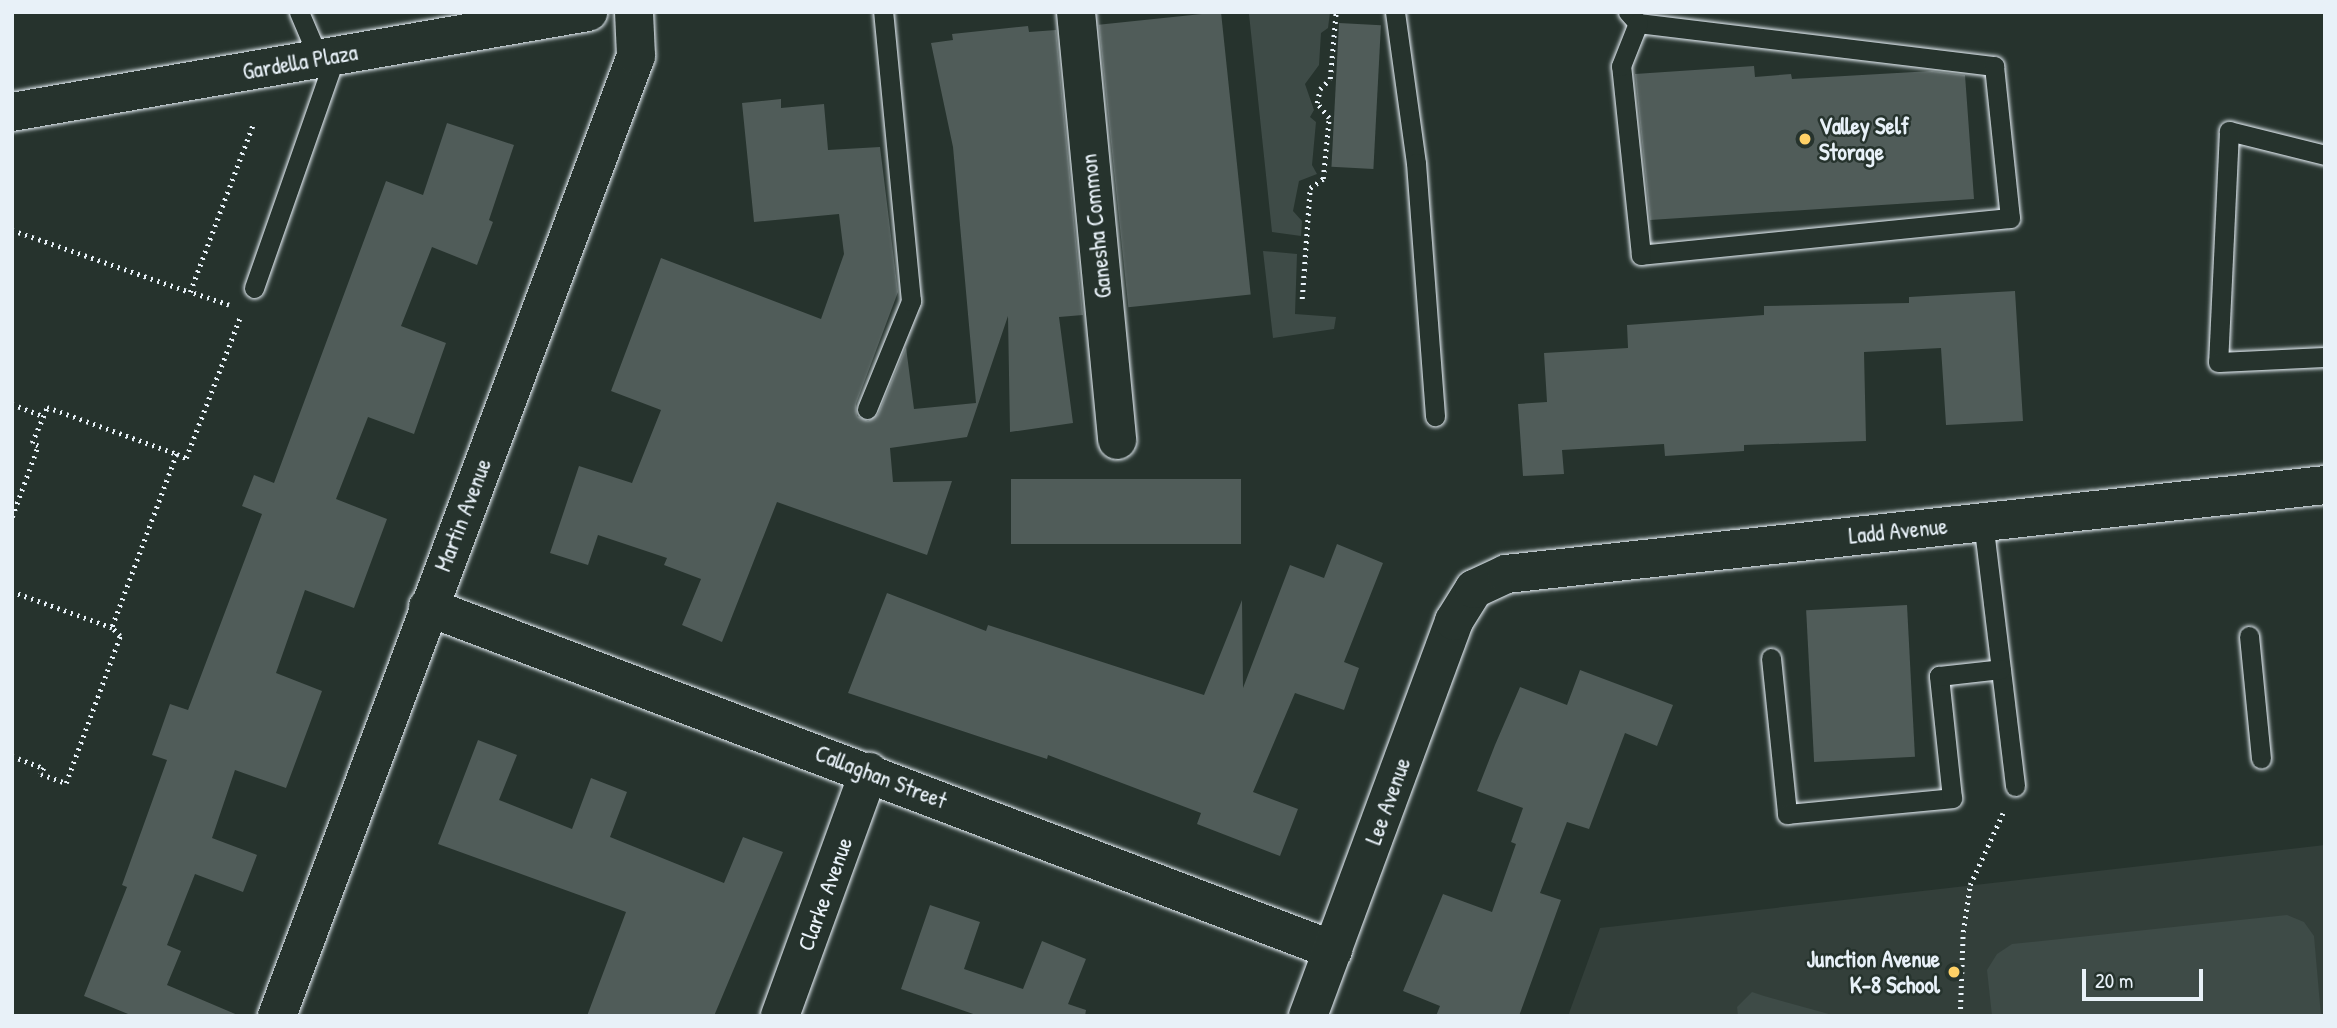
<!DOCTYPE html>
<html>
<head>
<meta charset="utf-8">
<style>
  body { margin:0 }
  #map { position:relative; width:2337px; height:1028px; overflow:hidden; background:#26332d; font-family:"Patrick Hand",sans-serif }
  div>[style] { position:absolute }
  .built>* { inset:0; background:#333f3a }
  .green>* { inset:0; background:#3e4b47 }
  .building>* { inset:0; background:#505c59; transform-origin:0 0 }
  .path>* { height:4.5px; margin-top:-2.25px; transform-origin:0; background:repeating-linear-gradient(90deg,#e8f1f8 0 2px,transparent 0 7px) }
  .roads { filter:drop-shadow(0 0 2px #e8f1f8) drop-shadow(0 0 2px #e8f1f8) }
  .lane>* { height:19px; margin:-9.5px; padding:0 9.5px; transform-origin:9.5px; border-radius:9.5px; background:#26332d }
  .street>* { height:38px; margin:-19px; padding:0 19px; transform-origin:19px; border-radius:19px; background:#26332d }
  .dots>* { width:19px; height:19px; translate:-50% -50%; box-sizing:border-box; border:4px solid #26332d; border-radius:50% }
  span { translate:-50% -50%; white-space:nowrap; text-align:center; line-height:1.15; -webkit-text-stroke:5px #26332d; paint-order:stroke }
  .street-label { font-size:23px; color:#e8f1f8 }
  .poi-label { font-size:23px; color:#e8f1f8; font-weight:700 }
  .left { translate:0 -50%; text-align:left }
  .right { translate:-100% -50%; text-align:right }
  .frame { position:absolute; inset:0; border:14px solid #e8f1f8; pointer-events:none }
  .scale { position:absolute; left:2082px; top:969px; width:121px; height:32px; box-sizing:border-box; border:4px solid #e8f1f8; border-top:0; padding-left:9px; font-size:21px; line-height:24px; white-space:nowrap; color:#e8f1f8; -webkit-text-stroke:5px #26332d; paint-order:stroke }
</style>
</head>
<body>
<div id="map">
  <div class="built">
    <div style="clip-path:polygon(2325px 845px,2325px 1016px,1568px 1016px,1600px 928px)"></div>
  </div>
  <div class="green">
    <div style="clip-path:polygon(1330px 12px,1328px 28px,1321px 33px,1319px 65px,1305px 84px,1314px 110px,1310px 117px,1316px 122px,1312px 165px,1317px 174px,1299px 181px,1293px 211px,1302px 221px,1301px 236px,1272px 232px,1249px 14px)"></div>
    <div style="clip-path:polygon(1263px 251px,1297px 254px,1295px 314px,1336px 317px,1334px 329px,1273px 338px)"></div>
    <div style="clip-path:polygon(2287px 915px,2304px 922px,2314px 936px,2321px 1016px,1992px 1016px,1987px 970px,1997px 954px,2012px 944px)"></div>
    <div style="clip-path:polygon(1752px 992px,1764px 996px,1836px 1016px,1738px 1016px,1737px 1007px)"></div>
  </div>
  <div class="building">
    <div style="left:1221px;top:12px;width:284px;height:123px;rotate:84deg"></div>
    <div style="left:1339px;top:23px;width:42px;height:144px;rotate:3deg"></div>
    <div style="clip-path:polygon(1028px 26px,1029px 32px,1056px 30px,1083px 315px,1059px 317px,1073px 423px,1010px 432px,1008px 316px,967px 437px,890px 448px,893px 482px,952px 481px,927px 555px,777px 502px,722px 642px,682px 625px,701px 579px,664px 565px,667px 558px,598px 535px,588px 565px,550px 553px,579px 466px,632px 483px,661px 410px,611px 391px,661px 258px,821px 319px,844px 254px,839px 214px,754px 222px,742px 103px,781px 99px,781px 108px,824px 104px,828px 150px,880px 147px,898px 292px,856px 404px,857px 416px,868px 421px,878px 414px,906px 347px,914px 409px,976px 403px,953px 147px,931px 43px,953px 40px,952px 34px)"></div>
    <div style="clip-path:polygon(1754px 66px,1755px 77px,1791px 74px,1792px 79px,1932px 71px,1965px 75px,1974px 199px,1650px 220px,1635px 74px)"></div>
    <div style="clip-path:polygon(447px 123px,514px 145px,489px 220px,493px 222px,477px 265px,432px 247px,401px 326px,446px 343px,414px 434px,368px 417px,336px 499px,387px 519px,354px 608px,305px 590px,276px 673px,322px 691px,286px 788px,235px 770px,212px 838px,257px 855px,243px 892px,195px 874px,167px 945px,181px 951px,167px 985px,240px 1016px,133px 1016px,84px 996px,127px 887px,122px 885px,167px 760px,152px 755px,170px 704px,188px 710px,262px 514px,242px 506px,254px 475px,274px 483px,386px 181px,423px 195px)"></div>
    <div style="clip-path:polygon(2015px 291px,2023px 421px,1946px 425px,1941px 348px,1864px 352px,1866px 441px,1744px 445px,1744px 451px,1665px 456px,1664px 444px,1562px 450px,1564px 474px,1523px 476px,1518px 404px,1547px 402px,1544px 353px,1628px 348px,1627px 325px,1764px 315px,1764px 306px,1909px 303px,1909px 297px)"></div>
    <div style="left:1241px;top:479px;width:65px;height:230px;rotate:90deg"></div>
    <div style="clip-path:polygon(1337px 544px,1383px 563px,1344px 662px,1359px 668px,1344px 710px,1295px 693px,1253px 792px,1298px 809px,1280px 856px,1197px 824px,1201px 813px,1048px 755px,1047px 759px,848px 693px,887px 593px,986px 631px,988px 625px,1204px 695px,1242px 600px,1243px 688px,1290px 565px,1324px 578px)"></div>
    <div style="left:1907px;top:605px;width:152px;height:101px;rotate:87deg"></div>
    <div style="clip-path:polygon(1580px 670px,1673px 705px,1657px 746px,1625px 733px,1589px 829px,1567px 822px,1540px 893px,1561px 900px,1519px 1016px,1436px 1016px,1440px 1006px,1403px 991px,1443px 894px,1492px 912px,1516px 844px,1511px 842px,1523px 808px,1477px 791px,1495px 745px,1520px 687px,1567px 705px)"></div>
    <div style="clip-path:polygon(478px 740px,517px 755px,499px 800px,572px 829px,591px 778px,627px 792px,610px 837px,724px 883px,743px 837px,783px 852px,714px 1016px,587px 1016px,626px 912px,438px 844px)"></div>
    <div style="clip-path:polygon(930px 905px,980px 922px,964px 969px,1023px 989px,1042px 941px,1086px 959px,1068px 1004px,1086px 1010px,1085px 1016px,979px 1016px,901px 989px)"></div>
  </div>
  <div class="path">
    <div style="left:12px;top:230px;width:188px;rotate:19.2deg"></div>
    <div style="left:1302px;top:299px;width:111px;rotate:-85.9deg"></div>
    <div style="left:1310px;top:188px;width:16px;rotate:-35deg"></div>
    <div style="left:1323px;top:179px;width:61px;rotate:-84.4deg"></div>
    <div style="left:1329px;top:118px;width:19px;rotate:-129deg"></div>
    <div style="left:1317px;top:103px;width:14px;rotate:-78deg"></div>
    <div style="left:1320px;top:89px;width:14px;rotate:-45deg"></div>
    <div style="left:1330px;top:79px;width:67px;rotate:-84.9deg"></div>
    <div style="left:229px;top:305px;width:41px;rotate:-161.6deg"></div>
    <div style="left:190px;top:292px;width:179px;rotate:-69.4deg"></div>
    <div style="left:12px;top:404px;width:33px;rotate:21deg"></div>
    <div style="left:177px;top:454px;width:10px;rotate:24deg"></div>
    <div style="left:186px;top:458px;width:153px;rotate:-69deg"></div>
    <div style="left:12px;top:517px;width:76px;rotate:-69.9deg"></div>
    <div style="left:38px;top:446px;width:7px;rotate:-153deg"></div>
    <div style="left:32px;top:443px;width:39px;rotate:-67deg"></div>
    <div style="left:47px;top:407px;width:138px;rotate:19.9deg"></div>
    <div style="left:177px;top:454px;width:186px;rotate:110.5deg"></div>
    <div style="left:112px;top:628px;width:106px;rotate:-160.2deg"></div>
    <div style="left:12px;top:756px;width:34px;rotate:21deg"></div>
    <div style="left:44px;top:768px;width:7px;rotate:117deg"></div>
    <div style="left:41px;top:774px;width:27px;rotate:20deg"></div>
    <div style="left:66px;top:783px;width:157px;rotate:-69.8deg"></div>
    <div style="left:120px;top:636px;width:11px;rotate:-135deg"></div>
    <div style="left:1960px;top:1016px;width:84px;rotate:-88deg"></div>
    <div style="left:1963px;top:932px;width:48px;rotate:-81.5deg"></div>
    <div style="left:1970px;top:885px;width:79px;rotate:-65.4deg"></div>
  </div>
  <div class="roads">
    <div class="lane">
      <div style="left:299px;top:12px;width:51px;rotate:66.9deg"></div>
      <div style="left:1395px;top:12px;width:152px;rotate:82.1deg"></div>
      <div style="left:1416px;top:163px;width:254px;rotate:85.7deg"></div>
      <div style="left:1628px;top:12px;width:15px;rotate:48deg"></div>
      <div style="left:1638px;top:23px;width:359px;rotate:6.9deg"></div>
      <div style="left:1994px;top:66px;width:153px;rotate:84deg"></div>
      <div style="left:2010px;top:218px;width:371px;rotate:174.3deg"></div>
      <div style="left:1641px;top:255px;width:190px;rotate:-96deg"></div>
      <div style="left:1621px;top:66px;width:46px;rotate:-68.4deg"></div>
      <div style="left:2325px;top:155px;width:99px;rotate:-166deg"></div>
      <div style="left:2229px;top:131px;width:231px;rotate:92.7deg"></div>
      <div style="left:2218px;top:362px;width:107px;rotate:-2.7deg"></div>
      <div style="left:254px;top:288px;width:245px;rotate:-70.7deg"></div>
      <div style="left:867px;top:409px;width:117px;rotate:-67.8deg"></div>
      <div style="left:911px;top:301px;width:290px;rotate:-95.5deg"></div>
      <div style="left:1983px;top:521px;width:267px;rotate:83.1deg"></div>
      <div style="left:2249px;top:636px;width:123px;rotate:84.4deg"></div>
      <div style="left:1771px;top:658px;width:157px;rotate:84.1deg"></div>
      <div style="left:1787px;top:814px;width:166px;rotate:-5.5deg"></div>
      <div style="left:1952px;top:798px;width:123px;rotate:-96.1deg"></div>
      <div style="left:1939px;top:676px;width:62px;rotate:-6.4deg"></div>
    </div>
    <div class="street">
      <div style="left:1076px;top:12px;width:430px;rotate:84.5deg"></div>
      <div style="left:12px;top:112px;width:585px;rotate:-9.85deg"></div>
      <div style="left:428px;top:607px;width:968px;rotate:20.76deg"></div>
      <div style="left:277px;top:1016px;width:1025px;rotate:-69.5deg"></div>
      <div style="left:636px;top:56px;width:44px;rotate:-92.6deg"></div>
      <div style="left:780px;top:1016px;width:260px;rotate:-70deg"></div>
      <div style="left:1308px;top:1016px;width:421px;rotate:-69.7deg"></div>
      <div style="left:1454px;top:621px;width:38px;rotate:-58deg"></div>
      <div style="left:1474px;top:589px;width:35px;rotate:-25deg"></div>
      <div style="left:1506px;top:574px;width:824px;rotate:-6.2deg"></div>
    </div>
  </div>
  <div class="dots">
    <div style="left:1805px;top:139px;background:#ffd166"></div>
    <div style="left:1954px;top:972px;background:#ffd166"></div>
  </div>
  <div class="street-label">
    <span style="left:300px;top:62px;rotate:-10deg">Gardella Plaza</span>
    <span style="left:1096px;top:226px;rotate:-96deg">Ganesha Common</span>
    <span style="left:463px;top:515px;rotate:-69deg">Martin Avenue</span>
    <span style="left:1898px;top:531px;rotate:-6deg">Ladd Avenue</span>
    <span style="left:881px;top:777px;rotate:21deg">Callaghan Street</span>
    <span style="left:1388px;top:801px;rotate:-70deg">Lee Avenue</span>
    <span style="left:825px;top:894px;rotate:-70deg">Clarke Avenue</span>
  </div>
  <div class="poi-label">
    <span class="left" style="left:1819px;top:139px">Valley Self<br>Storage</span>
    <span class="right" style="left:1940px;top:972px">Junction Avenue<br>K-8 School</span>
  </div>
  <div class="frame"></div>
  <div class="scale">20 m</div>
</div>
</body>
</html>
